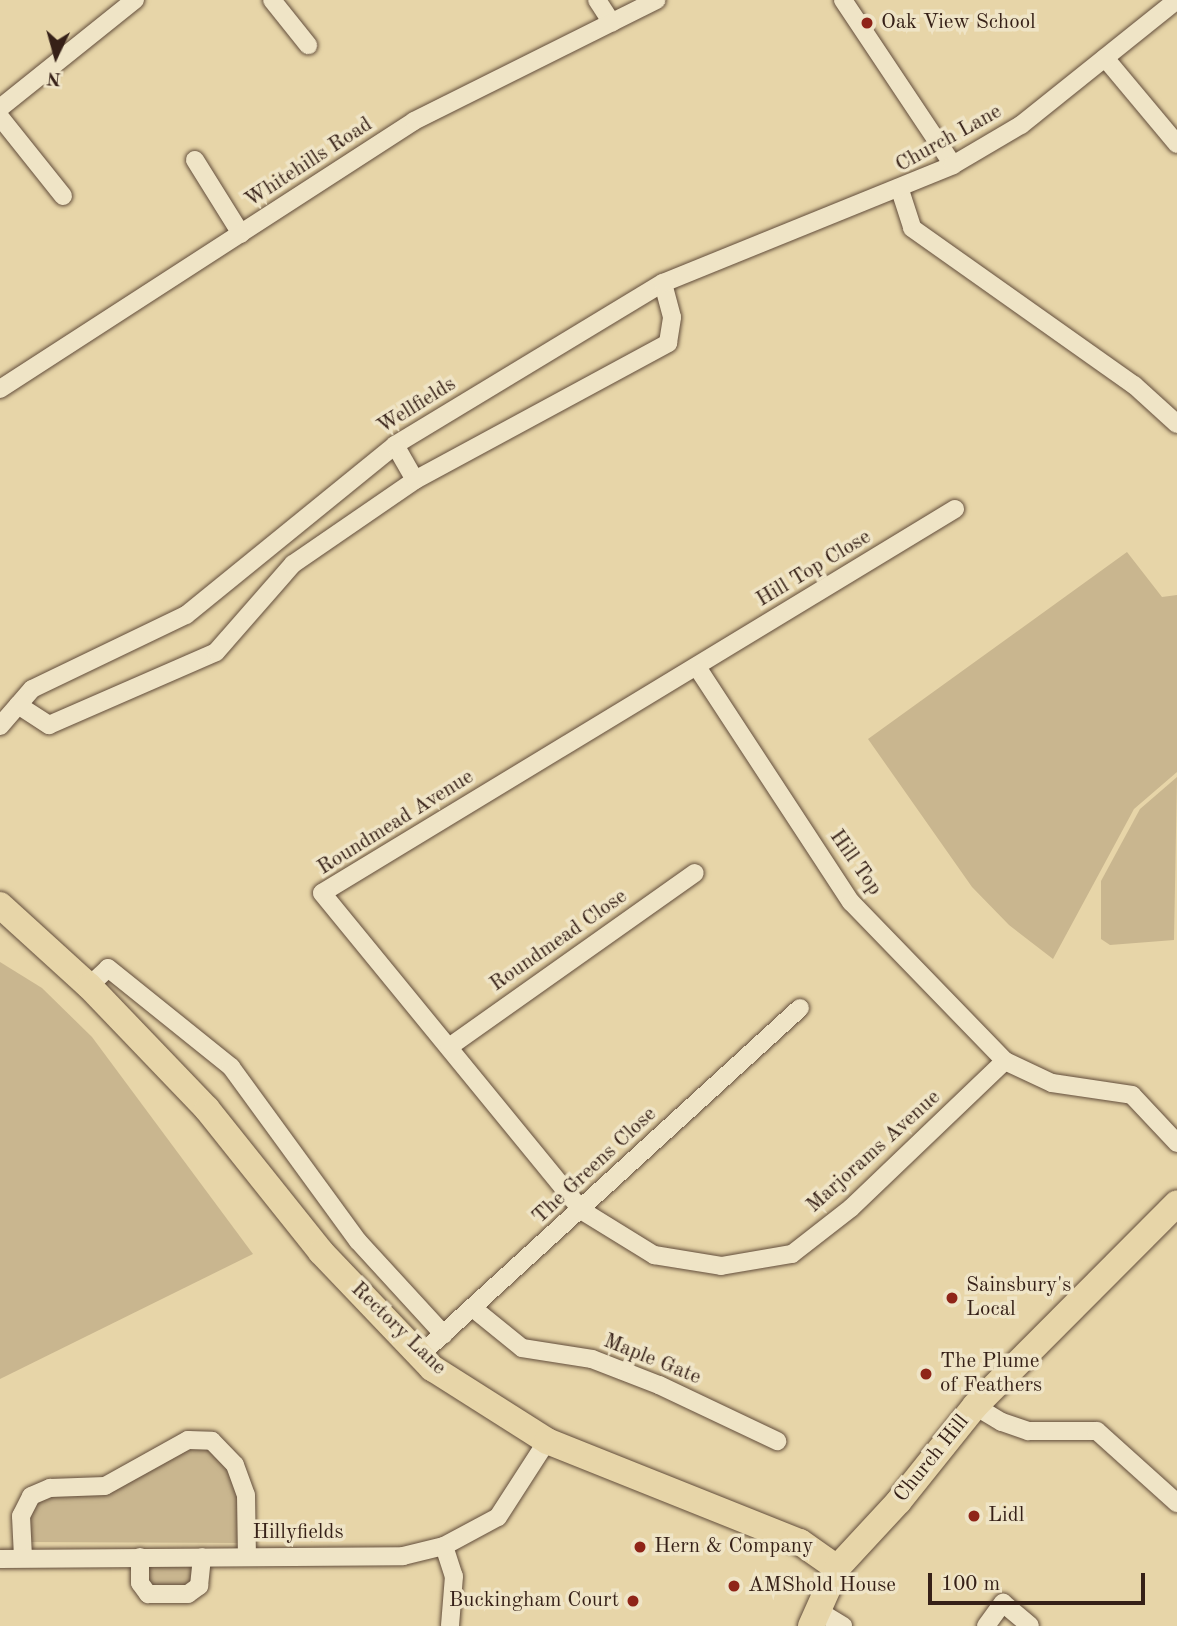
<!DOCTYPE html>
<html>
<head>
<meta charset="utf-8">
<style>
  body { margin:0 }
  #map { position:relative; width:1177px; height:1626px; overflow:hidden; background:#e7d5a8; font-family:"Old Standard TT",serif }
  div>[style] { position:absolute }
  .green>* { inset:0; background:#c9b68f }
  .roads { filter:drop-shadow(0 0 2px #624d3b) drop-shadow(0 0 2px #624d3b) }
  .street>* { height:18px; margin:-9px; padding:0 9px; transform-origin:9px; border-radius:9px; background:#efe4c6 }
  .primary>* { height:26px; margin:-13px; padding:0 13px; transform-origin:13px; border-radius:13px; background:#e7d5a8 }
  .dots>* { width:19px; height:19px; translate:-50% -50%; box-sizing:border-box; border:4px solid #efe4c6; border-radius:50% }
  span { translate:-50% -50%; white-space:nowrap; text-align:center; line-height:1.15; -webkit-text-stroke:7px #efe4c6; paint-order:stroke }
  .poi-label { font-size:21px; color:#362017 }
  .left { translate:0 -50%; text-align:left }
  .right { translate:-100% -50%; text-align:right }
  .street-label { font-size:21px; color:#362017 }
  .north { position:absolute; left:21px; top:21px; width:70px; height:70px; -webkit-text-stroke:5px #efe4c6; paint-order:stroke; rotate:185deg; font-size:19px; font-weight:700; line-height:28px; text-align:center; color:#362017 }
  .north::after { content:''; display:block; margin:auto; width:24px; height:32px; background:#362017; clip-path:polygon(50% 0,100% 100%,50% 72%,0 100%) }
  .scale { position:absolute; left:928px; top:1573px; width:217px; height:32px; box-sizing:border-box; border:4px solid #362017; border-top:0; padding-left:9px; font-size:21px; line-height:24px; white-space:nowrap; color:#362017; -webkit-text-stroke:5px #efe4c6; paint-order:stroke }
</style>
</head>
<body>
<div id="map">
  <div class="green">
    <div style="clip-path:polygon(1127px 552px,1162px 597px,1177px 595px,1177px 772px,1134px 809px,1053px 959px,1009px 925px,972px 887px,868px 739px)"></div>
    <div style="clip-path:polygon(1177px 777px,1174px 940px,1110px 945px,1101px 939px,1101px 881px,1140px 809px)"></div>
    <div style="clip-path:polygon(0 962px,42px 988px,92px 1037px,253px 1254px,0 1379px)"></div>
    <div style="clip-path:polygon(212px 1441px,235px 1465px,247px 1543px,22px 1542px,31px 1496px,105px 1486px,153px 1457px)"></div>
    <div style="clip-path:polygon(140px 1557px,202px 1557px,199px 1586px,148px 1594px)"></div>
  </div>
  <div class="roads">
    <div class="street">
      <div style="left:272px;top:0;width:58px;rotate:51.3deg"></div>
      <div style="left:597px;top:0;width:27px;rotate:57deg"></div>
      <div style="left:843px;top:0;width:198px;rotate:56.3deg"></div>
      <div style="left:1105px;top:58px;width:112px;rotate:50.1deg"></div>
      <div style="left:0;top:108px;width:173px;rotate:-38.7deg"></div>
      <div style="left:0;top:117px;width:101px;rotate:51.4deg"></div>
      <div style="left:195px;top:160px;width:87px;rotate:58.1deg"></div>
      <div style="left:900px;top:190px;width:40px;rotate:72deg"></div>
      <div style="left:912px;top:228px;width:272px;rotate:35.3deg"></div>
      <div style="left:1134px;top:385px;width:58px;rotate:42.2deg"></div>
      <div style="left:0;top:389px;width:493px;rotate:-32.9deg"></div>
      <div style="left:414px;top:121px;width:271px;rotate:-26.5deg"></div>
      <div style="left:395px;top:445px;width:40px;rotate:60.3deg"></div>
      <div style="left:955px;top:509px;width:740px;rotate:148.76deg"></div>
      <div style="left:322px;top:893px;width:409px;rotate:50.7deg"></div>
      <div style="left:581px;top:1210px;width:86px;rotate:31.7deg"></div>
      <div style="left:654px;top:1255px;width:68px;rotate:9.3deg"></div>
      <div style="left:721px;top:1266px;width:72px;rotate:-9.6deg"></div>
      <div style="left:792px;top:1254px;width:75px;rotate:-37.9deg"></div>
      <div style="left:851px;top:1208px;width:213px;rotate:-43.7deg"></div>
      <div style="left:1005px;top:1061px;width:52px;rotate:25.1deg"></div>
      <div style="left:1052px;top:1083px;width:81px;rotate:8.5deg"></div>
      <div style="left:1132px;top:1095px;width:66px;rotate:46.8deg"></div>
      <div style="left:697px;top:667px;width:281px;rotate:56.8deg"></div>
      <div style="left:851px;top:902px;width:221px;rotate:45.9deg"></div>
      <div style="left:18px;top:705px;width:37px;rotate:33deg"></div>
      <div style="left:49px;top:725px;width:182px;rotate:-23.6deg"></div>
      <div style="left:216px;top:652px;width:117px;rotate:-48.8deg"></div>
      <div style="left:293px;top:564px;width:148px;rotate:-34.5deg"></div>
      <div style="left:415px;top:480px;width:288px;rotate:-28.4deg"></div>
      <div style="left:668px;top:343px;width:26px;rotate:-81deg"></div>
      <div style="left:672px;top:317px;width:35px;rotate:-105deg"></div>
      <div style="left:0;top:726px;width:49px;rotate:-49.1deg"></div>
      <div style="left:32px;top:689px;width:171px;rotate:-25.7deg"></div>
      <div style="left:186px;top:615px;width:269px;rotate:-39.1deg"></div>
      <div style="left:395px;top:445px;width:313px;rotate:-31.2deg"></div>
      <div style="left:663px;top:283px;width:313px;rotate:-22.1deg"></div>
      <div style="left:953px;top:165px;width:79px;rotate:-30.5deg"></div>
      <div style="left:1021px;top:125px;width:200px;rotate:-38.7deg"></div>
      <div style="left:89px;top:986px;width:26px;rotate:-43deg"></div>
      <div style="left:108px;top:968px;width:158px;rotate:38.8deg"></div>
      <div style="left:231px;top:1067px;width:215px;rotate:53.9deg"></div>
      <div style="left:358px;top:1241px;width:127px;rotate:47.5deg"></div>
      <div style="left:449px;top:1047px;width:301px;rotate:-35.3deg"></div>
      <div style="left:474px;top:1309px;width:62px;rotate:39.1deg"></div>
      <div style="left:522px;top:1348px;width:71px;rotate:8.9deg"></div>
      <div style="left:592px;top:1359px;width:72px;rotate:21.2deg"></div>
      <div style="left:659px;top:1385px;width:131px;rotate:25.4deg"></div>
      <div style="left:419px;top:1356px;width:516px;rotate:-42.41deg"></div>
      <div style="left:975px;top:1406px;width:31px;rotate:31deg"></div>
      <div style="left:1002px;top:1422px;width:28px;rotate:19deg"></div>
      <div style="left:1028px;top:1431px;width:69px"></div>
      <div style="left:1097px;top:1431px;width:108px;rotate:42deg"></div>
      <div style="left:444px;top:1546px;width:32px;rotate:72deg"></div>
      <div style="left:454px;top:1576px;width:50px;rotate:94.6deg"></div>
      <div style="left:23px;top:1557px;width:41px;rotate:-92.8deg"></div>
      <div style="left:21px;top:1516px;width:22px;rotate:-63deg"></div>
      <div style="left:31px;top:1496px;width:21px;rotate:-23deg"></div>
      <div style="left:50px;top:1488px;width:55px;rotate:-2.1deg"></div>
      <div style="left:105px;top:1486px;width:95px;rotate:-29deg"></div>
      <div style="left:188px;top:1440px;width:24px;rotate:2deg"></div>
      <div style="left:212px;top:1441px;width:33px;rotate:46deg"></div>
      <div style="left:235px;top:1465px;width:32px;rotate:70deg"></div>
      <div style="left:246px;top:1495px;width:61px;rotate:89.1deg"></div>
      <div style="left:140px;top:1557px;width:26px;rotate:90deg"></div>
      <div style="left:140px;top:1583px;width:14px;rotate:54deg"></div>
      <div style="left:148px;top:1594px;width:40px"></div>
      <div style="left:188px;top:1594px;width:14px;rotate:-36deg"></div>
      <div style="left:199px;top:1586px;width:29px;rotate:-84deg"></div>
      <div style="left:0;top:1559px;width:403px;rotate:-0.4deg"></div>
      <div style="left:403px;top:1556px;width:42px;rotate:-13.7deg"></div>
      <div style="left:444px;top:1546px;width:61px;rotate:-28.2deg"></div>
      <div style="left:498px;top:1517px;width:90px;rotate:-57.2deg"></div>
      <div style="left:820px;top:1612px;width:27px;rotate:31deg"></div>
      <div style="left:986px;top:1626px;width:29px;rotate:-54deg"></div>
      <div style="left:1003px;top:1603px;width:35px;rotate:40deg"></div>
    </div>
    <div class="primary">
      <div style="left:0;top:905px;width:120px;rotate:42.3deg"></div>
      <div style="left:89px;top:986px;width:170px;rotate:46.2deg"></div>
      <div style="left:207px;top:1109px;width:183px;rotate:51.4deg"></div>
      <div style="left:321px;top:1252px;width:161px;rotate:46.3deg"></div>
      <div style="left:432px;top:1368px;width:136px;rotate:32.4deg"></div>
      <div style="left:547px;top:1441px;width:272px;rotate:21.8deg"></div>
      <div style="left:800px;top:1542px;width:45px;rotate:35.1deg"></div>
      <div style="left:811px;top:1626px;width:64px;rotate:-65.9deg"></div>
      <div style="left:837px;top:1568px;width:91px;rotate:-47.2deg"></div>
      <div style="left:899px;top:1501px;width:122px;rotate:-51.3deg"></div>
      <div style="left:975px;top:1406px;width:286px;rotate:-45.1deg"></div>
    </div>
  </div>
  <div class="dots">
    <div style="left:867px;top:23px;background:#8f2418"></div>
    <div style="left:952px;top:1298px;background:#8f2418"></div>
    <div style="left:926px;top:1374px;background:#8f2418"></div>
    <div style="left:974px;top:1516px;background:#8f2418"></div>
    <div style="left:640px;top:1547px;background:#8f2418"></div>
    <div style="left:734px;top:1586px;background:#8f2418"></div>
    <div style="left:633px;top:1601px;background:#8f2418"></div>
  </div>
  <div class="poi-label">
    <span class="left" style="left:881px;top:23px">Oak View School</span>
    <span class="left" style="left:966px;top:1298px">Sainsbury's<br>Local</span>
    <span class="left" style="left:940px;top:1374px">The Plume<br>of Feathers</span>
    <span class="left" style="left:988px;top:1516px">Lidl</span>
    <span class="left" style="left:654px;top:1547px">Hern &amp; Company</span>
    <span class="left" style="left:748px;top:1586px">AMShold House</span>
    <span class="right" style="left:619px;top:1601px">Buckingham Court</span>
  </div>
  <div class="street-label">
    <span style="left:949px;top:139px;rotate:-29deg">Church Lane</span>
    <span style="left:309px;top:163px;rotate:-33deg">Whitehills Road</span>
    <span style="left:417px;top:406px;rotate:-32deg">Wellfields</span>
    <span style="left:814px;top:569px;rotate:-31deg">Hill Top Close</span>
    <span style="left:396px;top:823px;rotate:-32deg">Roundmead Avenue</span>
    <span style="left:855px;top:863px;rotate:55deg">Hill Top</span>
    <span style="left:559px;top:941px;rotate:-35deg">Roundmead Close</span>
    <span style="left:874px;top:1152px;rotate:-42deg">Marjorams Avenue</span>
    <span style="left:595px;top:1166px;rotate:-43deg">The Greens Close</span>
    <span style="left:398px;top:1329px;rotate:44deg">Rectory Lane</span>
    <span style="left:652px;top:1360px;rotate:22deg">Maple Gate</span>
    <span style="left:932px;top:1459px;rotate:-51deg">Church Hill</span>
    <span style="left:298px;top:1533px">Hillyfields</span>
  </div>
  <div class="north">N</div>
  <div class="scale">100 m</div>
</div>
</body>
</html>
